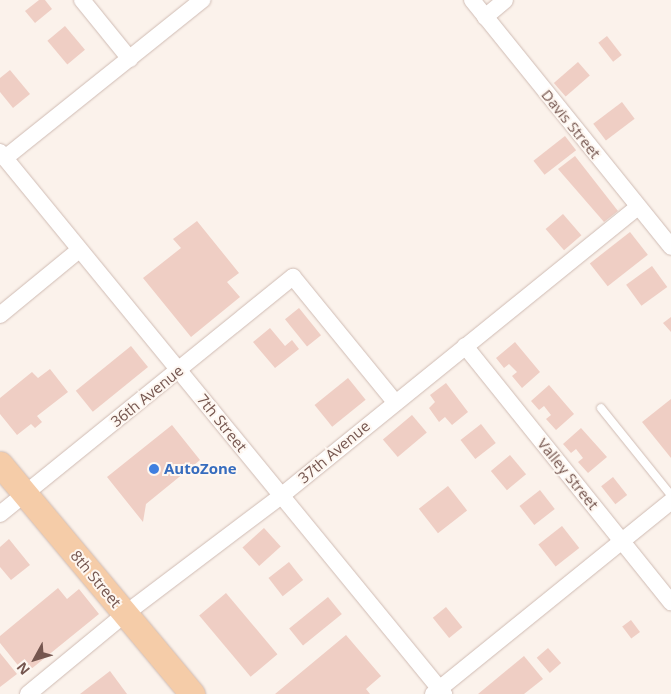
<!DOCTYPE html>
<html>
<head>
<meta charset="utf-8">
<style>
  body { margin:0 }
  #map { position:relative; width:671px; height:694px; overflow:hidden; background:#fbf2eb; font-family:"Open Sans",sans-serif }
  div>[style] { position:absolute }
  .building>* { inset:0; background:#efcec4; transform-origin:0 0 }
  .roads { filter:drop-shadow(0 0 1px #cfbbb3) drop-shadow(0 0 1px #cfbbb3) }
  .lane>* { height:8px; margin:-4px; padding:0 4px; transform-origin:4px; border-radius:4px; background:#fff }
  .street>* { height:16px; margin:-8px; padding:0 8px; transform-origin:8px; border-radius:8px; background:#fff }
  .primary>* { height:25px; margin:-12.5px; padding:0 12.5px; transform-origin:12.5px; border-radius:12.5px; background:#f5cca8 }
  .dots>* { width:14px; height:14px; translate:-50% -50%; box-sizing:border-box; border:2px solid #fef7f1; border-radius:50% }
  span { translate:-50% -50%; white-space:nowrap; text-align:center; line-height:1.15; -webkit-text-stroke:4px #fef7f1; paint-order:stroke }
  .street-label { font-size:15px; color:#75564f }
  .shop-label { font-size:15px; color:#366cbe; font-weight:700 }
  .left { translate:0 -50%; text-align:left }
  .north { position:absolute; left:10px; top:634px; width:50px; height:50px; -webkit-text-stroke:4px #fef7f1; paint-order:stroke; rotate:231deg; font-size:14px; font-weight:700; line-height:20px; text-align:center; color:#75564f }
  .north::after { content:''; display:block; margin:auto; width:18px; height:22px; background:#75564f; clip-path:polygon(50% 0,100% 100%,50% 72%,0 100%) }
</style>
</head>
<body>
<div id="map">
  <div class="building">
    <div style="clip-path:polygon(39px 0,45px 0,52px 9px,35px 23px,25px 11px)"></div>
    <div style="left:65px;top:26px;width:31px;height:23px;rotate:50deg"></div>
    <div style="left:607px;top:36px;width:24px;height:11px;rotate:52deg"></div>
    <div style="left:578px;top:62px;width:18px;height:32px;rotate:49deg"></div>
    <div style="clip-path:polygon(10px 70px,30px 94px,13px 108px,0 92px,0 78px)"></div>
    <div style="left:622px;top:102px;width:21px;height:36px;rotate:53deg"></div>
    <div style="left:565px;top:136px;width:18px;height:40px;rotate:52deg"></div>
    <div style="clip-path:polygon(575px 156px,618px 211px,604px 222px,558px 169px)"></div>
    <div style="left:563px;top:214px;width:28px;height:23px;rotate:49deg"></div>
    <div style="clip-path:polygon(197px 221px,239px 273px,227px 282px,240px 297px,191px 337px,143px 278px,181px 248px,173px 239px)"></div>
    <div style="left:630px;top:232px;width:29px;height:51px;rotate:52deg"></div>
    <div style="left:652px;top:266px;width:26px;height:32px;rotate:54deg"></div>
    <div style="left:299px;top:308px;width:35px;height:18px;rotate:51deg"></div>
    <div style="clip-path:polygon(671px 317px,671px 332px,663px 323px)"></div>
    <div style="clip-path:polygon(270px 328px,285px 346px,292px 340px,299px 349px,275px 368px,253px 342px)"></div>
    <div style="clip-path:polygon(515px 342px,540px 372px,522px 388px,512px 376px,517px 372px,509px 364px,504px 368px,496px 358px)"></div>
    <div style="left:131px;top:346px;width:27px;height:71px;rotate:51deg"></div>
    <div style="clip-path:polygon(50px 369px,68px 392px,37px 416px,42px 422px,35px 428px,31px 424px,17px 435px,0 414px,0 398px,32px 372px,38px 378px)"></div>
    <div style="left:348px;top:378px;width:28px;height:43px;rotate:51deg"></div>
    <div style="clip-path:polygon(446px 383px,468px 412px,452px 425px,445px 417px,439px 422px,429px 408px,435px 402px,430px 395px)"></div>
    <div style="clip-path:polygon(549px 385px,574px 414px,556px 430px,546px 419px,551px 415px,544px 406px,539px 410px,531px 401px)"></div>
    <div style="clip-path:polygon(671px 399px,671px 458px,642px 422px)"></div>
    <div style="left:412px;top:415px;width:23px;height:38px;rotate:50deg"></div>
    <div style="left:481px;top:424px;width:24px;height:26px;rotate:52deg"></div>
    <div style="clip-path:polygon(172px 425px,200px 460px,146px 504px,143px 522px,107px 477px)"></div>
    <div style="clip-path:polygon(581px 428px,607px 457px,588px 473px,578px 462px,583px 458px,576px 449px,571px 453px,563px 444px)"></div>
    <div style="left:510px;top:455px;width:25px;height:25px;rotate:50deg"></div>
    <div style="left:613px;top:477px;width:23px;height:15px;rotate:52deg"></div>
    <div style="left:448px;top:486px;width:31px;height:37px;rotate:52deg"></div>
    <div style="left:540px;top:490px;width:24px;height:26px;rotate:52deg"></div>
    <div style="left:562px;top:526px;width:28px;height:30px;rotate:52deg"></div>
    <div style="left:264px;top:528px;width:25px;height:29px;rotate:48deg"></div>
    <div style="clip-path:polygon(9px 539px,30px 565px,11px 580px,0 567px,0 547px)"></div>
    <div style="left:289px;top:562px;width:23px;height:26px;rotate:52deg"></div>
    <div style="clip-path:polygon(58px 588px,67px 599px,79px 589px,99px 614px,25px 674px,0 643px,0 636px)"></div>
    <div style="left:226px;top:593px;width:80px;height:35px;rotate:50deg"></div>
    <div style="left:328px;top:597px;width:22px;height:50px;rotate:51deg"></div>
    <div style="left:446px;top:607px;width:26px;height:17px;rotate:51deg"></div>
    <div style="left:631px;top:620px;width:15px;height:11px;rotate:53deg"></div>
    <div style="clip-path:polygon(346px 635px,381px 676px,366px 689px,370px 694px,275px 694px)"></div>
    <div style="left:548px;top:648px;width:20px;height:15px;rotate:49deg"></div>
    <div style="clip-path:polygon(0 653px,17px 674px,0 687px)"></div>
    <div style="clip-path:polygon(524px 656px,543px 679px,524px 694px,478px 694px)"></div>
    <div style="clip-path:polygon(110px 671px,127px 694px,80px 694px)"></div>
  </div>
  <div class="roads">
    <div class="lane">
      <div style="left:601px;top:408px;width:112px;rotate:51.2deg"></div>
    </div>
    <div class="street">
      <div style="left:82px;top:0;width:76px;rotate:50.9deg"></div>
      <div style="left:472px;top:0;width:317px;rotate:51.1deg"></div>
      <div style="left:485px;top:17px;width:26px;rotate:-40deg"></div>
      <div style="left:0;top:152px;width:701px;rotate:50.68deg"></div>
      <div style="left:5px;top:158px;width:253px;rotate:-38.7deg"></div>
      <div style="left:0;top:315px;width:101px;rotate:-39.4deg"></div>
      <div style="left:465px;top:346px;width:329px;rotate:51.2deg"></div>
      <div style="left:0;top:514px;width:377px;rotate:-39deg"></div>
      <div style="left:293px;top:277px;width:161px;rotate:50.8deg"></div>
      <div style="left:28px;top:694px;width:126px;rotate:-39.5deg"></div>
      <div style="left:125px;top:614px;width:196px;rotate:-37.1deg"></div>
      <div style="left:281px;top:496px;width:459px;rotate:-39deg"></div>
      <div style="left:433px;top:694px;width:306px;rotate:-39deg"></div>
    </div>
    <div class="primary">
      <div style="left:0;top:464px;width:300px;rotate:50.1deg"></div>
    </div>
  </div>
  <div class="dots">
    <div style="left:154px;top:469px;background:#3f7fe0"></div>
  </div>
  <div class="street-label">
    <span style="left:571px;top:124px;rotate:51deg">Davis Street</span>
    <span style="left:147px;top:396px;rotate:-39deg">36th Avenue</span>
    <span style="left:222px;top:423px;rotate:51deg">7th Street</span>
    <span style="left:334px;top:452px;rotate:-40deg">37th Avenue</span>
    <span style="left:568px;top:474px;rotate:51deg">Valley Street</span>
    <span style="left:96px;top:579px;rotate:50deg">8th Street</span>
  </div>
  <div class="shop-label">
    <span class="left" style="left:164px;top:469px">AutoZone</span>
  </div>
  <div class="north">N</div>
</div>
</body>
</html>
